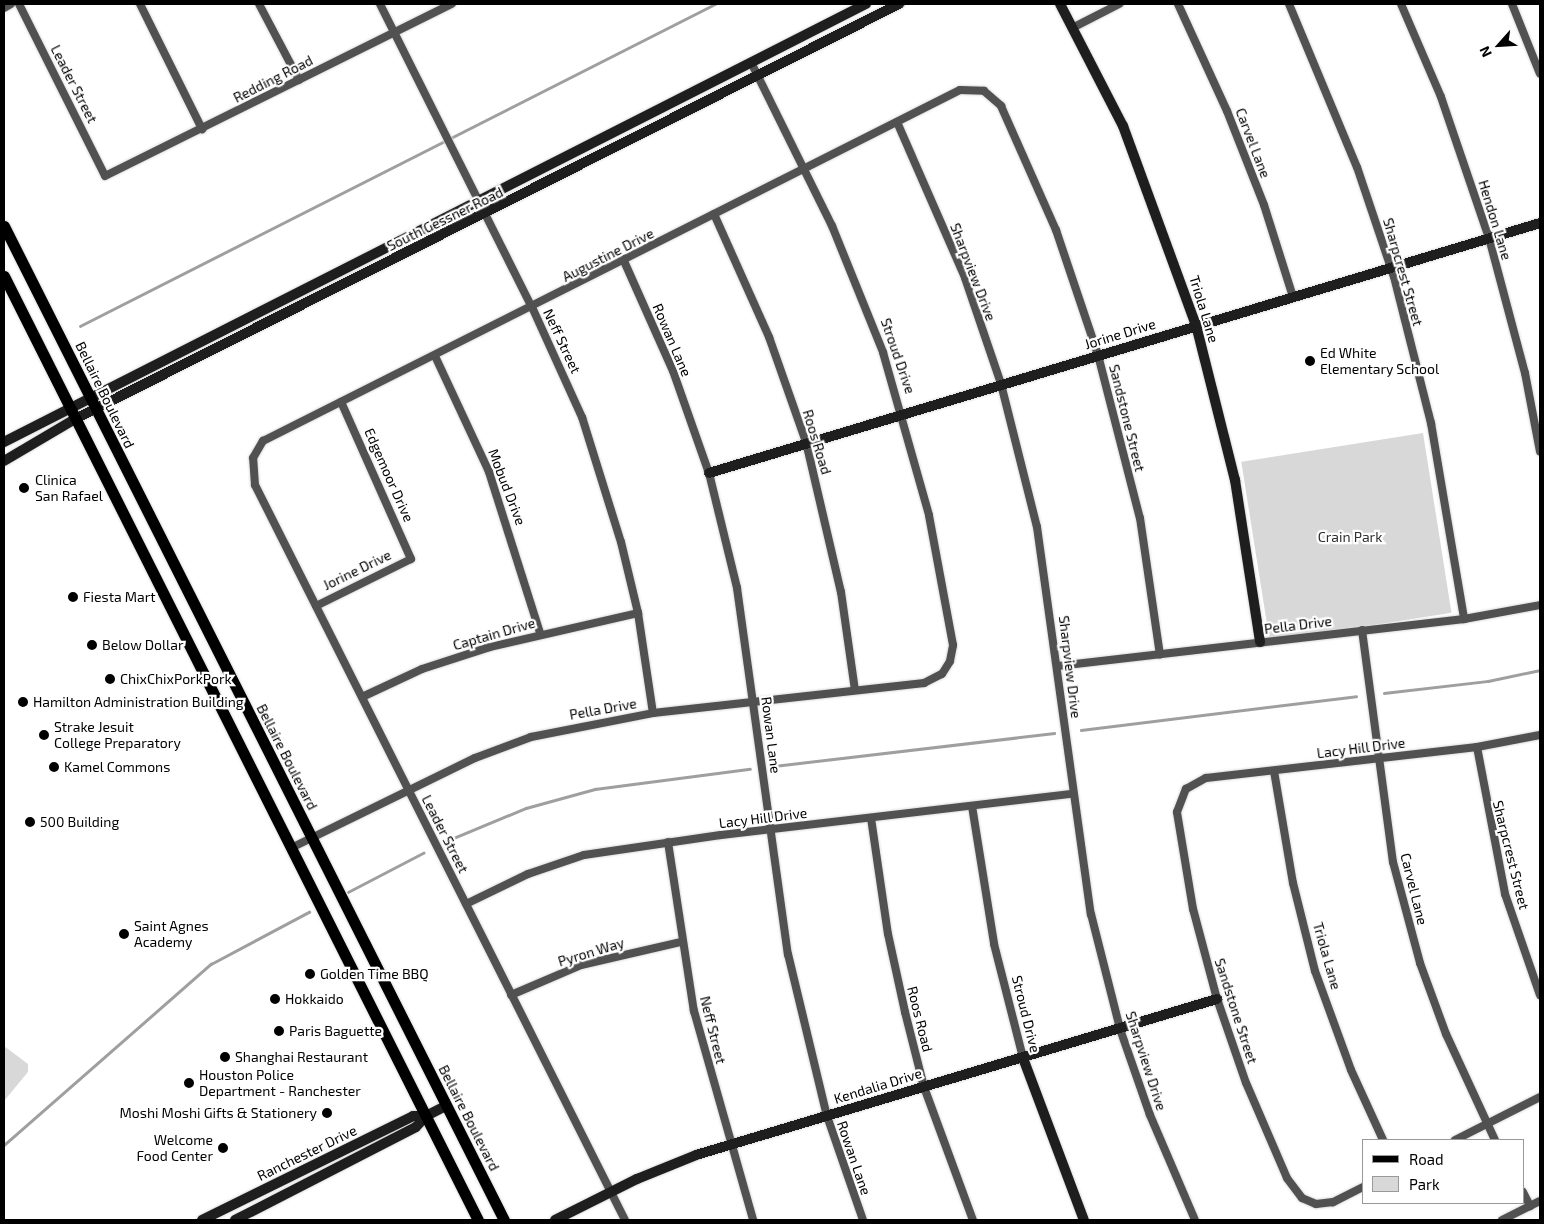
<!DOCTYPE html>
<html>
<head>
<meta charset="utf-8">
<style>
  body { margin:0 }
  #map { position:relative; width:1544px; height:1224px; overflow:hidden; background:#fff; font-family:"Exo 2",sans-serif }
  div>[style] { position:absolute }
  .green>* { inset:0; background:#d8d8d8; transform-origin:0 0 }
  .stream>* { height:2.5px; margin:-1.25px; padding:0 1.25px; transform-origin:1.25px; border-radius:1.25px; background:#9f9f9f }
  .roads { filter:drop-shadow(0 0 1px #dbdbdb) drop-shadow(0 0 1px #dbdbdb) }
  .street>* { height:8px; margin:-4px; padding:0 4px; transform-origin:4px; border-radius:4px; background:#515151 }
  .secondary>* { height:10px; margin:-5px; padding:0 5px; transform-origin:5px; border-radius:5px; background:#1e1e1e }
  .primary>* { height:11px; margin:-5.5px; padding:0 5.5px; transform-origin:5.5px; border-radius:5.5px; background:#000 }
  .dots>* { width:14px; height:14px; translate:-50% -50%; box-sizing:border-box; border:2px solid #fff; border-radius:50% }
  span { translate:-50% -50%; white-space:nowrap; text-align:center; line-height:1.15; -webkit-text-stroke:4.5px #fff; paint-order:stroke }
  .street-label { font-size:14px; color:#000 }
  .poi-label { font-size:14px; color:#000 }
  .left { translate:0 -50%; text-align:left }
  .right { translate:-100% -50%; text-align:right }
  .park-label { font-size:14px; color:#2f2f2f }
  .frame { position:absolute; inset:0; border:5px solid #000; pointer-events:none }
  .legend { position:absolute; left:1362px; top:1139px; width:162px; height:65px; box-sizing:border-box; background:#fff; border:1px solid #999; margin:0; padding:6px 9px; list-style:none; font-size:15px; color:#000 }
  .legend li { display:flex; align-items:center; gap:10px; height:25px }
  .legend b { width:25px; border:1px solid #999 }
  .north { position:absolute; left:1474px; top:20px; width:50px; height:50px; -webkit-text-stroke:4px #fff; paint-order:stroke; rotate:244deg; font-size:14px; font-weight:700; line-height:20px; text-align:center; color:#000 }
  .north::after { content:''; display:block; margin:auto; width:18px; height:22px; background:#000; clip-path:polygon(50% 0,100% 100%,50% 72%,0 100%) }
</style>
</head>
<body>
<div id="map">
  <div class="green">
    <div style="left:1423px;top:433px;width:182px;height:184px;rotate:81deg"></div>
    <div style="clip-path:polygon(4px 1046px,28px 1064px,28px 1072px,4px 1101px)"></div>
  </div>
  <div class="stream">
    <div style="left:80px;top:326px;width:712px;rotate:-26.89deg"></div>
    <div style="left:1384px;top:693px;width:105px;rotate:-6.6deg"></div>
    <div style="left:1488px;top:681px;width:53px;rotate:-11.9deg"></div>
    <div style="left:1081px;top:730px;width:277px;rotate:-7deg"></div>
    <div style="left:774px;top:766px;width:282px;rotate:-6.7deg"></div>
    <div style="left:449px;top:840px;width:83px;rotate:-22.6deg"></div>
    <div style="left:526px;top:808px;width:72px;rotate:-15.4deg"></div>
    <div style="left:595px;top:789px;width:156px;rotate:-7.4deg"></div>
    <div style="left:348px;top:892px;width:85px;rotate:-27.5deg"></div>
    <div style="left:4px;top:1145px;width:275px;rotate:-41.2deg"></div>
    <div style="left:211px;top:964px;width:111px;rotate:-28deg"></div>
  </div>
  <div class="roads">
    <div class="street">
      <div style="left:19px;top:4px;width:192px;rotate:63.4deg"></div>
      <div style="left:105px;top:176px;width:387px;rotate:-26.4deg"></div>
      <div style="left:140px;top:4px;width:140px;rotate:63.6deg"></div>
      <div style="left:259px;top:4px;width:86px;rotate:62.2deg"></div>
      <div style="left:380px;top:4px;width:339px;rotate:63.4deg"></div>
      <div style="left:532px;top:307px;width:121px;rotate:65.6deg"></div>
      <div style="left:582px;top:417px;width:131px;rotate:72.7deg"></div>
      <div style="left:621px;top:542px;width:73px;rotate:76.5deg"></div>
      <div style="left:638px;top:613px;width:101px;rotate:81.5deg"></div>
      <div style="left:1178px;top:4px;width:118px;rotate:65.4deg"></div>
      <div style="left:1227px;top:111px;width:101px;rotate:68.5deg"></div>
      <div style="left:1264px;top:205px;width:96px;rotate:72.5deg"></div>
      <div style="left:1289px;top:4px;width:177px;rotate:67.4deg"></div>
      <div style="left:1357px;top:167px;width:116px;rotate:71.4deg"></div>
      <div style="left:1394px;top:277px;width:151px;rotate:75.8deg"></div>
      <div style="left:1431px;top:423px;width:199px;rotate:80.4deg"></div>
      <div style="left:1401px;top:4px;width:101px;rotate:66.7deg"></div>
      <div style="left:1441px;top:97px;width:149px;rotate:71.2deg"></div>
      <div style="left:1489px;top:238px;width:140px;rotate:75.1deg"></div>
      <div style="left:1525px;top:373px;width:80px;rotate:79.2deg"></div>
      <div style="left:1512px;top:4px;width:75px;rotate:68.2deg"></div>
      <div style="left:4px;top:8px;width:8px;rotate:-30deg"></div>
      <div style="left:1074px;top:27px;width:51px;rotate:-27.1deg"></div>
      <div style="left:897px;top:122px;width:170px;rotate:66.4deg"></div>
      <div style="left:965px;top:278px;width:112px;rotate:71.2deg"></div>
      <div style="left:1001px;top:384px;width:147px;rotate:75.9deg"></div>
      <div style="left:1037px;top:527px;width:391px;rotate:82.1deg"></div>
      <div style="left:1091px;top:914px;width:119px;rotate:75.8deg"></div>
      <div style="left:1120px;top:1029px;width:91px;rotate:70.8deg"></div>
      <div style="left:1150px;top:1115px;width:114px;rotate:66.8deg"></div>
      <div style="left:714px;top:214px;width:135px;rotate:65.9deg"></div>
      <div style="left:769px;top:337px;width:111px;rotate:70.6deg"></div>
      <div style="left:806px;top:442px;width:154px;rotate:76.9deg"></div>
      <div style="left:841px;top:592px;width:99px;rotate:81.9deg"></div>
      <div style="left:624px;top:261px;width:120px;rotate:66deg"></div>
      <div style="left:673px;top:371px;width:108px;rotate:70.6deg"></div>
      <div style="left:709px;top:473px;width:118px;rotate:76.3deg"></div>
      <div style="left:737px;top:588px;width:370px;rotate:82.1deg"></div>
      <div style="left:788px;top:954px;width:167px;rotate:76.5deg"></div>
      <div style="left:827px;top:1116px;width:110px;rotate:70.9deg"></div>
      <div style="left:435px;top:356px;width:128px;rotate:65deg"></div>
      <div style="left:489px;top:472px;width:169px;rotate:72.4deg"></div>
      <div style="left:316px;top:606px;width:106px;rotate:-26.3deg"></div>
      <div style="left:411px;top:559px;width:172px;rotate:-114deg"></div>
      <div style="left:1362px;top:630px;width:234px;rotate:82.4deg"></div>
      <div style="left:1393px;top:862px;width:105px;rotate:75deg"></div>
      <div style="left:1420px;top:963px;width:76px;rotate:69.9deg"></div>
      <div style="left:1446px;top:1034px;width:117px;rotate:65.2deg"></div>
      <div style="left:1058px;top:666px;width:409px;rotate:-6.6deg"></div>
      <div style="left:1464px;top:619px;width:77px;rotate:-10.4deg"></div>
      <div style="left:362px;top:697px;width:66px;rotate:-25deg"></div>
      <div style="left:422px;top:669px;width:71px;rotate:-17.9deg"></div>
      <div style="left:490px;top:647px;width:152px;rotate:-12.9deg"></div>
      <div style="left:1477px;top:747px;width:150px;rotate:79.2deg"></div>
      <div style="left:1505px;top:894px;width:107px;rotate:70.9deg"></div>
      <div style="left:1274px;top:771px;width:114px;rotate:80.4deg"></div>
      <div style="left:1293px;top:883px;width:91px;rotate:76deg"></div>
      <div style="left:1315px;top:971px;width:105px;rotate:70deg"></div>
      <div style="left:1351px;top:1070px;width:77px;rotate:65.4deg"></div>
      <div style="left:972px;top:806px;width:140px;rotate:80.9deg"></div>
      <div style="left:994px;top:944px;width:118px;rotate:75.7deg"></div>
      <div style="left:871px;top:818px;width:117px;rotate:81.7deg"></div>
      <div style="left:888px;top:934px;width:80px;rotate:77.7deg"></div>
      <div style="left:905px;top:1012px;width:77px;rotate:75.8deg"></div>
      <div style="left:924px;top:1087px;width:142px;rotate:69.8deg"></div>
      <div style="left:668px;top:842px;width:171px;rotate:81.3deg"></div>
      <div style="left:694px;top:1011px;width:217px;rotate:74.2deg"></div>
      <div style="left:291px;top:848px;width:205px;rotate:-26.1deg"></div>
      <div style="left:475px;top:758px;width:60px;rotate:-20.6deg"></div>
      <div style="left:531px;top:737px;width:124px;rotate:-11.1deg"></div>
      <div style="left:653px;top:713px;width:273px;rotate:-6.3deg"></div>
      <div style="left:924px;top:683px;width:20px;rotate:-27deg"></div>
      <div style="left:942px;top:674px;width:15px;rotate:-58deg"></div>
      <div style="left:950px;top:661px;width:16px;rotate:-79deg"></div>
      <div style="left:953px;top:645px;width:132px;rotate:-100.5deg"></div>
      <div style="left:929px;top:515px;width:169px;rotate:-105.8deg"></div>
      <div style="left:883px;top:352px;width:136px;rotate:-112deg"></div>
      <div style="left:832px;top:226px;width:181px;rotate:-116.3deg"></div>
      <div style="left:466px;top:904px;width:69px;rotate:-25.8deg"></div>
      <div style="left:528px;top:874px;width:59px;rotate:-18.7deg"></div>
      <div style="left:584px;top:855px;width:138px;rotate:-8.3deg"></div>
      <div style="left:721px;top:835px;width:353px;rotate:-6.7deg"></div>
      <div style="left:511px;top:995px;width:76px;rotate:-23.2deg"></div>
      <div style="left:581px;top:965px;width:103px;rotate:-13deg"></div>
      <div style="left:1455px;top:1140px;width:95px;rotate:-26.8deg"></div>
      <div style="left:1363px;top:1187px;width:34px;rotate:153deg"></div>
      <div style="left:1333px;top:1202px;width:17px;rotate:173deg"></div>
      <div style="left:1316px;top:1204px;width:15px;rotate:-157deg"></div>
      <div style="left:1302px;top:1198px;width:25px;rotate:-127deg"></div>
      <div style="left:1287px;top:1178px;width:103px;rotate:-113.3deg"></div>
      <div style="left:1246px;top:1083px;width:89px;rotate:-109deg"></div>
      <div style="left:1217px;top:999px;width:93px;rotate:-104.9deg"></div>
      <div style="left:1193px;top:909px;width:98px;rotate:-99.4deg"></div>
      <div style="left:1177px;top:812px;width:25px;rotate:-69deg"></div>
      <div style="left:1186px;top:789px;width:23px;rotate:-29deg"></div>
      <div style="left:1206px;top:778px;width:273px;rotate:-6.5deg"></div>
      <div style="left:1477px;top:747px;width:64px;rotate:-10.8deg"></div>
      <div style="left:1523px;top:1192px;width:16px;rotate:63deg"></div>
      <div style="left:625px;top:1220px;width:823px;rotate:-116.72deg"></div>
      <div style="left:255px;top:485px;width:27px;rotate:-94deg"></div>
      <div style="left:253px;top:458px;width:20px;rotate:-60deg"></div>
      <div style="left:263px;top:441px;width:780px;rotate:-26.73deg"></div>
      <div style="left:960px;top:90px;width:24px;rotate:2deg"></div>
      <div style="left:984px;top:91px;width:23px;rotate:41deg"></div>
      <div style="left:1001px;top:106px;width:136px;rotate:66.1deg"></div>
      <div style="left:1056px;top:230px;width:132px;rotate:71.4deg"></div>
      <div style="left:1098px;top:355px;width:168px;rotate:75.6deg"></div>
      <div style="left:1140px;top:518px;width:138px;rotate:81.7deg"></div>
      <div style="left:1502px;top:1220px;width:42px;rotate:-26.6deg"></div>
    </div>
    <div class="secondary">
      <div style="left:1060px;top:4px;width:137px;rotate:62.7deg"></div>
      <div style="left:1123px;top:126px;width:212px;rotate:69.9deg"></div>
      <div style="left:1196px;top:325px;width:160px;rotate:75.9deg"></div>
      <div style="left:1235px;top:480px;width:164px;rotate:81.2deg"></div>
      <div style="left:4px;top:442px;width:967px;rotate:-26.94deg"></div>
      <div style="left:4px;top:461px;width:82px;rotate:-30.6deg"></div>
      <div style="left:75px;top:419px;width:923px;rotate:-26.73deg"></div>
      <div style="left:709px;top:473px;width:868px;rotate:-16.74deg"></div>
      <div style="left:1023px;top:1058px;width:173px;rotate:69.4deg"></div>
      <div style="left:202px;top:1220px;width:235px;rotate:-26.2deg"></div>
      <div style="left:413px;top:1116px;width:13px"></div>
      <div style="left:426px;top:1116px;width:22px;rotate:-27deg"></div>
      <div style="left:235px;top:1220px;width:203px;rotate:-27.2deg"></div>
      <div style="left:416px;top:1127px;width:15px;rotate:-48deg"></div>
      <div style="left:555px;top:1220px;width:92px;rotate:-26.6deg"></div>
      <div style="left:637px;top:1179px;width:64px;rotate:-22.1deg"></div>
      <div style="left:696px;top:1155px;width:544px;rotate:-16.67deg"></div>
    </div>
    <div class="primary">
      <div style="left:4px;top:226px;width:1113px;rotate:63.3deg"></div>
      <div style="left:4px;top:276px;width:1056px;rotate:63.34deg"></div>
    </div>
  </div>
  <div class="dots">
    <div style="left:1310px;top:361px;background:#000"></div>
    <div style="left:24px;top:488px;background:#000"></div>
    <div style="left:73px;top:597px;background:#000"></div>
    <div style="left:92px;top:645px;background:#000"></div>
    <div style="left:110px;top:679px;background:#000"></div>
    <div style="left:23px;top:702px;background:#000"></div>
    <div style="left:44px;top:735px;background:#000"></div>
    <div style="left:54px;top:767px;background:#000"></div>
    <div style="left:30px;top:822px;background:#000"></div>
    <div style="left:124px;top:934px;background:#000"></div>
    <div style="left:310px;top:974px;background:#000"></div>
    <div style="left:275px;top:999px;background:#000"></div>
    <div style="left:279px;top:1031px;background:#000"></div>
    <div style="left:225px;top:1057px;background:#000"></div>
    <div style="left:189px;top:1083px;background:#000"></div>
    <div style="left:327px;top:1113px;background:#000"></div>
    <div style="left:223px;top:1148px;background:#000"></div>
  </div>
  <div class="street-label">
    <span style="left:273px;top:79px;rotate:-27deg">Redding Road</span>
    <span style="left:74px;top:84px;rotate:63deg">Leader Street</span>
    <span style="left:1253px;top:143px;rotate:69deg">Carvel Lane</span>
    <span style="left:445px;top:219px;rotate:-26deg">South Gessner Road</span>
    <span style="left:1495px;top:220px;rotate:73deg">Hendon Lane</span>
    <span style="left:608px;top:255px;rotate:-27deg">Augustine Drive</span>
    <span style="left:973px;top:272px;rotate:69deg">Sharpview Drive</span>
    <span style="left:1403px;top:272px;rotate:74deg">Sharpcrest Street</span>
    <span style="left:1204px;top:309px;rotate:73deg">Triola Lane</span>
    <span style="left:1120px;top:334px;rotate:-17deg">Jorine Drive</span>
    <span style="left:672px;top:340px;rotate:67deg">Rowan Lane</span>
    <span style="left:562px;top:341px;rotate:65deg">Neff Street</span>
    <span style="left:898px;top:356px;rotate:71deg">Stroud Drive</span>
    <span style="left:105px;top:395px;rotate:64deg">Bellaire Boulevard</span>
    <span style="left:1127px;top:418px;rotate:76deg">Sandstone Street</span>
    <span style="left:817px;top:442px;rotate:73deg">Roos Road</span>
    <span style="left:389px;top:475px;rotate:66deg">Edgemoor Drive</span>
    <span style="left:507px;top:487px;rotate:69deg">Mobud Drive</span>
    <span style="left:357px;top:570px;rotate:-26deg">Jorine Drive</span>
    <span style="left:1298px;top:625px;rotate:-7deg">Pella Drive</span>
    <span style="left:494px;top:634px;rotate:-16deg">Captain Drive</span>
    <span style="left:1070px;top:667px;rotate:83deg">Sharpview Drive</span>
    <span style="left:603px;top:709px;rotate:-10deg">Pella Drive</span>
    <span style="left:771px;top:735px;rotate:83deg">Rowan Lane</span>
    <span style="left:1361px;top:748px;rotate:-7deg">Lacy Hill Drive</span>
    <span style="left:287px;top:757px;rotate:63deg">Bellaire Boulevard</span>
    <span style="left:763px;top:818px;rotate:-7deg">Lacy Hill Drive</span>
    <span style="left:445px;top:834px;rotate:63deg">Leader Street</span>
    <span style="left:1511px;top:855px;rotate:76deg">Sharpcrest Street</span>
    <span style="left:1414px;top:889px;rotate:76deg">Carvel Lane</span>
    <span style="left:591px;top:952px;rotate:-17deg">Pyron Way</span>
    <span style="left:1327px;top:956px;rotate:74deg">Triola Lane</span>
    <span style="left:1236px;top:1011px;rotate:72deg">Sandstone Street</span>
    <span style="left:1026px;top:1014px;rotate:76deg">Stroud Drive</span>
    <span style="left:920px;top:1019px;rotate:76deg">Roos Road</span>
    <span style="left:713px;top:1030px;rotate:76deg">Neff Street</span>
    <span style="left:1146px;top:1061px;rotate:72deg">Sharpview Drive</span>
    <span style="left:878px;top:1086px;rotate:-17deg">Kendalia Drive</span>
    <span style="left:469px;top:1118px;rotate:63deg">Bellaire Boulevard</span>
    <span style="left:307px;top:1153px;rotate:-26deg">Ranchester Drive</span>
    <span style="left:854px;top:1158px;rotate:71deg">Rowan Lane</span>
  </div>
  <div class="poi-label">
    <span class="left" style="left:1320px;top:361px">Ed White<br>Elementary School</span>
    <span class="left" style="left:35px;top:488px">Clinica<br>San Rafael</span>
    <span class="left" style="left:83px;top:597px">Fiesta Mart</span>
    <span class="left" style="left:102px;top:645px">Below Dollar</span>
    <span class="left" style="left:120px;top:679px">ChixChixPorkPork</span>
    <span class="left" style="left:33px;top:702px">Hamilton Administration Building</span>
    <span class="left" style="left:54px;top:735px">Strake Jesuit<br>College Preparatory</span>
    <span class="left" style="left:64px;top:767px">Kamel Commons</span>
    <span class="left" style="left:40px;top:822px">500 Building</span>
    <span class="left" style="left:134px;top:934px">Saint Agnes<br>Academy</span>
    <span class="left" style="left:320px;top:974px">Golden Time BBQ</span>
    <span class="left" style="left:285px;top:999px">Hokkaido</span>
    <span class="left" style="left:289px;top:1031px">Paris Baguette</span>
    <span class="left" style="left:235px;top:1057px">Shanghai Restaurant</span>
    <span class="left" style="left:199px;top:1083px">Houston Police<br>Department - Ranchester</span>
    <span class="right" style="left:317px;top:1113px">Moshi Moshi Gifts &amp; Stationery</span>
    <span class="right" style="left:213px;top:1148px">Welcome<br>Food Center</span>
  </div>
  <div class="park-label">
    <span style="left:1350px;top:537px">Crain Park</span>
  </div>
  <div class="frame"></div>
  <ul class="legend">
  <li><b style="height:6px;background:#000"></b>Road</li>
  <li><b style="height:14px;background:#d8d8d8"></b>Park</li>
  </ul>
  <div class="north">N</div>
</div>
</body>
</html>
